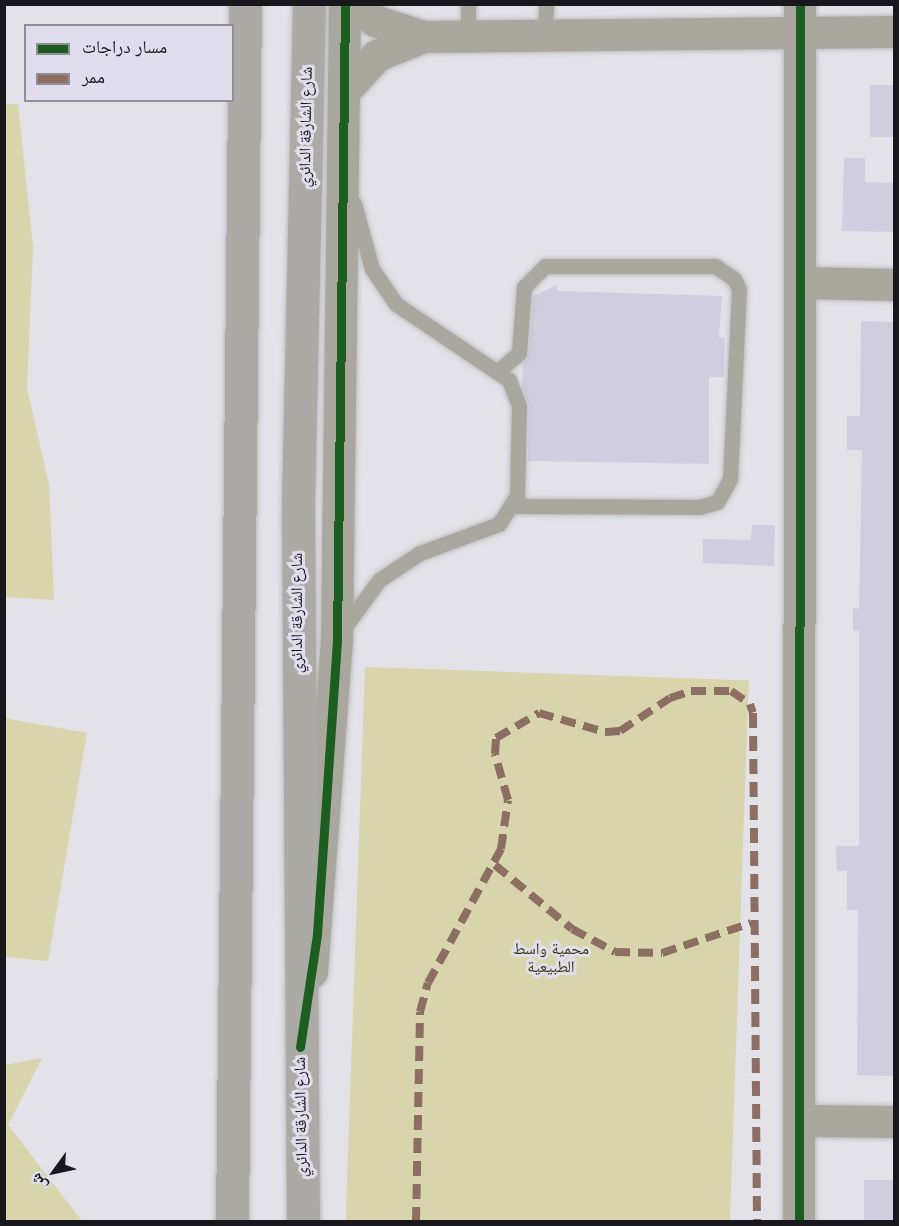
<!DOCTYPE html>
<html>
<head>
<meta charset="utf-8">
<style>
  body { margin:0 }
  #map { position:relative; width:899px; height:1226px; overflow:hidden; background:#e2e2e8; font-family:Arial,"Noto Naskh Arabic",sans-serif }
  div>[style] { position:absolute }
  .green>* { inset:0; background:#d8d4ab; transform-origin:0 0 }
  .building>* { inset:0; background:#d0cddf; transform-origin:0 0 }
  .roads { filter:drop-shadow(0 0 2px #bebec2) drop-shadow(0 0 2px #bebec2) }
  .service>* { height:15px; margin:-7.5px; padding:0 7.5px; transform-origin:7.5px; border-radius:7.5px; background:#aaa89e }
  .minor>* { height:32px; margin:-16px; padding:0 16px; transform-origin:16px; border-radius:16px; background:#aaa89e }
  .motorway>* { height:33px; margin:-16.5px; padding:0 16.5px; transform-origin:16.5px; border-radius:16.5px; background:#abaaa4 }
  .quiet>* { height:8px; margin-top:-4px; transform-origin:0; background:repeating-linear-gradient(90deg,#8d6e63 0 15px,transparent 0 23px) }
  .cycleway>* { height:9px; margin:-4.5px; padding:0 4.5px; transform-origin:4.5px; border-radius:4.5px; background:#1b5e20 }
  span { translate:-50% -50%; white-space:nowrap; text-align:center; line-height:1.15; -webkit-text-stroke:6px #e0deec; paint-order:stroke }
  .street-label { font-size:16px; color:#18171c }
  .park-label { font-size:16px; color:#39360d }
  .frame { position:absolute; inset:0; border:6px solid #18171c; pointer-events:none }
  .legend { position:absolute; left:24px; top:24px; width:210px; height:78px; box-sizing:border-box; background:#e0deec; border:2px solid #908e99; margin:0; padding:8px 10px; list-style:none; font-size:18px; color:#18171c }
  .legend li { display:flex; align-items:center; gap:12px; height:30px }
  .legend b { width:30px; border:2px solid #908e99 }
  .north { position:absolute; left:24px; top:1142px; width:60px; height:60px; -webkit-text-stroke:4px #e0deec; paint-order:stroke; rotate:237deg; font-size:16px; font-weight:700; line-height:24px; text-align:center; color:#18171c }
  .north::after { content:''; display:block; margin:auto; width:21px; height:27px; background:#18171c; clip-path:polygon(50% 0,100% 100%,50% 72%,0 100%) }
</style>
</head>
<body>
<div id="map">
  <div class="green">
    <div style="clip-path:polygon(4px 104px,18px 104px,33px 247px,27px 388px,49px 485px,54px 600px,5px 597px)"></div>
    <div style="left:365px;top:667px;width:384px;height:554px;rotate:2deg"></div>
    <div style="clip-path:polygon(4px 718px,87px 733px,48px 961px,5px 957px)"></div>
    <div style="clip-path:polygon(42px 1058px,8px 1125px,82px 1221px,9px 1221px,5px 1216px,5px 1065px)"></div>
  </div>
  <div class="building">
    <div style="left:870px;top:85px;width:24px;height:52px"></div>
    <div style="clip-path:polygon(844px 158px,865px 158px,865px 182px,894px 183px,894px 232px,842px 231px)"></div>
    <div style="clip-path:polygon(557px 285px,557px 291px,722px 296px,719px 337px,725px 338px,724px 377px,709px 377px,709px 464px,528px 461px,529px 406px,522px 388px,523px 363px,529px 354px,533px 296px)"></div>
    <div style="clip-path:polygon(861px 321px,894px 322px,894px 1076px,857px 1075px,858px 910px,847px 910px,847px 871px,837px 871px,836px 846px,859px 846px,859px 631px,853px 631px,853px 608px,859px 609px,862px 450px,847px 450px,847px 416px,860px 416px)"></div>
    <div style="clip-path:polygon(752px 525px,775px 525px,774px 566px,703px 563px,703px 539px,751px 540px)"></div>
    <div style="left:864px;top:1180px;width:30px;height:41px"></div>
  </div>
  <div class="roads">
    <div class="service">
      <div style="left:468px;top:36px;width:32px;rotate:-90deg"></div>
      <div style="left:545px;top:36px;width:32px;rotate:-88deg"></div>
      <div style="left:499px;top:370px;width:26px;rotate:-40deg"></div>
      <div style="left:519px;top:353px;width:66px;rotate:-85.7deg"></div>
      <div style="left:524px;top:287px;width:30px;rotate:-45deg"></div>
      <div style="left:545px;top:266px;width:170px"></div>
      <div style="left:715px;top:266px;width:23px;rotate:34deg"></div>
      <div style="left:734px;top:279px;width:11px;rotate:63deg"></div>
      <div style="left:739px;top:289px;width:190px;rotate:92.7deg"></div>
      <div style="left:730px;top:479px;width:26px;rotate:119deg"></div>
      <div style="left:717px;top:502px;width:18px;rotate:164deg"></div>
      <div style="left:700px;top:507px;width:186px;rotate:-179.7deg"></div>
      <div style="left:344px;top:628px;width:59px;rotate:-53.9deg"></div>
      <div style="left:379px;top:580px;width:49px;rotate:-33.4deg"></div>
      <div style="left:420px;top:553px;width:84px;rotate:-20.2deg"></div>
      <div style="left:499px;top:524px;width:34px;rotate:-58deg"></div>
      <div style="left:517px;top:495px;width:89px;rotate:-88.7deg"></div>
      <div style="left:519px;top:406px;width:28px;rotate:-111deg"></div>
      <div style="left:509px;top:380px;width:136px;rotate:-146.1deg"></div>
      <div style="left:396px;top:304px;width:42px;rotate:-124.4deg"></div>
      <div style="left:372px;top:269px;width:68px;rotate:-105.3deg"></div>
    </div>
    <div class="minor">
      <div style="left:356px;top:4px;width:25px;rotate:42deg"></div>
      <div style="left:375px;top:21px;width:52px;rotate:18.1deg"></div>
      <div style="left:424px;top:37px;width:470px;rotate:-0.6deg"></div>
      <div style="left:348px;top:88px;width:43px;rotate:-47.8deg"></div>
      <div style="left:377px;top:56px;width:51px;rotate:-22deg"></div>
      <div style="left:801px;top:283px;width:93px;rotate:1.2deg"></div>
      <div style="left:312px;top:972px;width:332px;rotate:-85.7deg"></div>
      <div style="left:337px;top:641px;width:637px;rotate:-89.28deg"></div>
      <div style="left:799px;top:1121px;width:95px;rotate:0.6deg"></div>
      <div style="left:799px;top:1222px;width:1218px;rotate:-89.95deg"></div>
    </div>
    <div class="motorway">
      <div style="left:232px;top:1222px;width:1218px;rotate:-89.39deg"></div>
      <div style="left:303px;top:1222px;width:718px;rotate:-90.4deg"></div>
      <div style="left:298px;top:504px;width:500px;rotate:-88.74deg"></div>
    </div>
  </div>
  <div class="quiet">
    <div style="left:495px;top:865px;width:100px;rotate:39.7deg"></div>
    <div style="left:572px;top:929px;width:49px;rotate:28.1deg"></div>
    <div style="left:615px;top:952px;width:47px;rotate:1.2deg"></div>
    <div style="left:662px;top:953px;width:94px;rotate:-18.6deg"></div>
    <div style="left:416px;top:1222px;width:210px;rotate:-88.9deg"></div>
    <div style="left:420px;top:1012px;width:30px;rotate:-75deg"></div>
    <div style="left:428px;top:983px;width:153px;rotate:-61.4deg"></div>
    <div style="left:501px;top:849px;width:49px;rotate:-81.9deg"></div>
    <div style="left:508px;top:800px;width:48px;rotate:-105.8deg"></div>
    <div style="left:495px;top:754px;width:16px;rotate:-86deg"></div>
    <div style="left:496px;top:738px;width:50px;rotate:-30.2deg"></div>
    <div style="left:539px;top:713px;width:69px;rotate:16.1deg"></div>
    <div style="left:605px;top:732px;width:15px;rotate:-4deg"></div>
    <div style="left:620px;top:731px;width:60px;rotate:-33.4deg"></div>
    <div style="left:670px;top:698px;width:22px;rotate:-18deg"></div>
    <div style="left:691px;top:691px;width:40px"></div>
    <div style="left:731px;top:691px;width:23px;rotate:34deg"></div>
    <div style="left:750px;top:704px;width:9px;rotate:72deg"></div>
    <div style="left:753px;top:713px;width:509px;rotate:89.55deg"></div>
  </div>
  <div class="cycleway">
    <div style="left:300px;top:1047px;width:114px;rotate:-81.4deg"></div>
    <div style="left:317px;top:934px;width:294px;rotate:-86.1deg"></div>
    <div style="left:337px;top:641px;width:637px;rotate:-89.28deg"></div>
    <div style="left:799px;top:1222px;width:1218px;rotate:-89.95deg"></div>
  </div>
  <div class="street-label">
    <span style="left:306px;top:127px;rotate:-89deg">شارع الشارقة الدائري</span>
    <span style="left:297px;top:613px;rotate:-90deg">شارع الشارقة الدائري</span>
    <span style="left:301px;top:1117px;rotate:-91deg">شارع الشارقة الدائري</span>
  </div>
  <div class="park-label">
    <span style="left:551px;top:958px">محمية واسط<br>الطبيعية</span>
  </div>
  <div class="frame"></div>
  <ul class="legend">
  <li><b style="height:8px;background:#1b5e20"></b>مسار دراجات</li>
  <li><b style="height:8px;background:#8d6e63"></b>ممر</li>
  </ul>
  <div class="north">ش</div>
</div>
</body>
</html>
